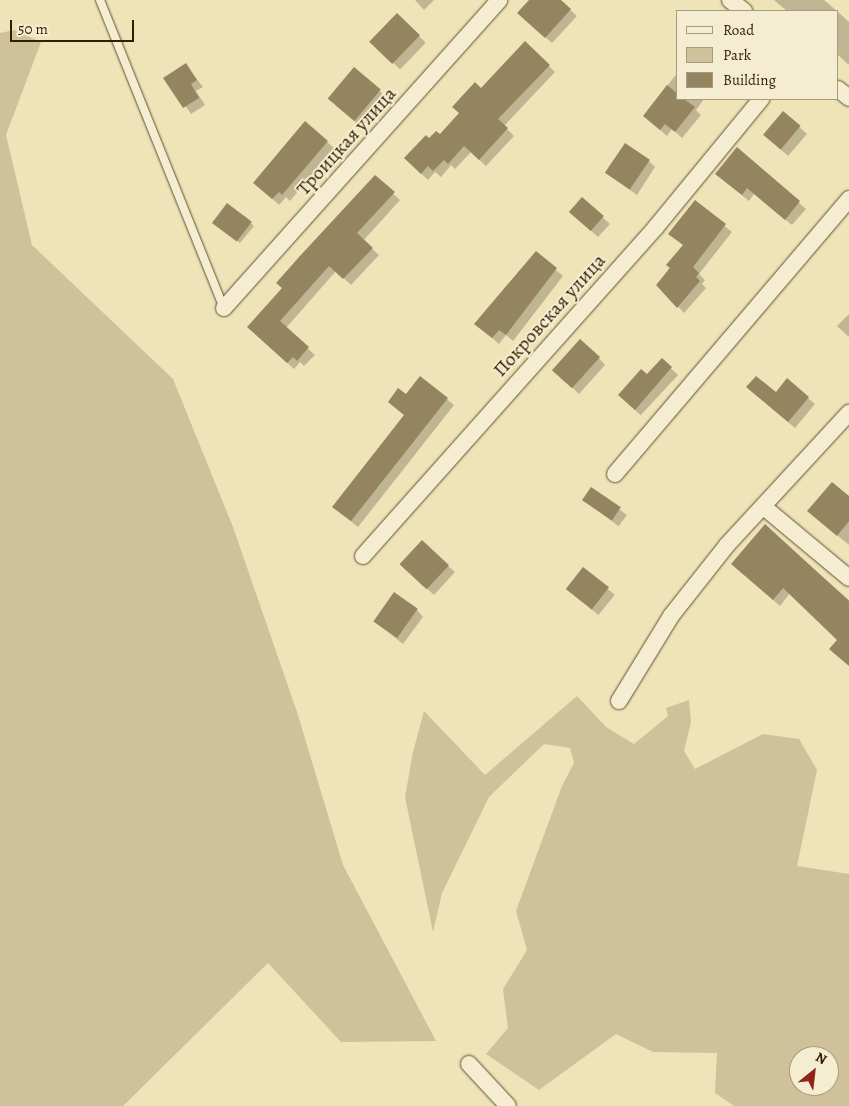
<!DOCTYPE html>
<html>
<head>
<meta charset="utf-8">
<style>
  body { margin:0 }
  #map { position:relative; width:849px; height:1106px; overflow:hidden; background:#efe3b8; font-family:Alegreya,serif }
  div>[style] { position:absolute }
  .green>* { inset:0; background:#cfc199 }
  .shadow>* { inset:0; background:#0003; transform-origin:0 0 }
  .building>* { inset:0; background:#958460; transform-origin:0 0 }
  .roads { filter:drop-shadow(0 0 1px #624e2f) drop-shadow(0 0 1px #624e2f) }
  .service>* { height:8px; margin:-4px; padding:0 4px; transform-origin:4px; border-radius:4px; background:#f5edd1 }
  .minor>* { height:16px; margin:-8px; padding:0 8px; transform-origin:8px; border-radius:8px; background:#f5edd1 }
  span { translate:-50% -50%; white-space:nowrap; text-align:center; line-height:1.15; -webkit-text-stroke:4px #f5edd1; paint-order:stroke }
  .street-label { font-size:20px; color:#331d01 }
  .legend { position:absolute; left:676px; top:10px; width:162px; height:90px; box-sizing:border-box; background:#f5edd1; border:1px solid #a79a7e; margin:0; padding:6px 9px; list-style:none; font-size:15px; color:#331d01 }
  .legend li { display:flex; align-items:center; gap:10px; height:25px }
  .legend b { width:25px; border:1px solid #a79a7e }
  .north { position:absolute; left:789px; top:1046px; width:50px; height:50px; box-sizing:border-box; background:#f5edd1; border:1px solid #a79a7e; border-radius:50%; rotate:29deg; font-size:14px; font-weight:700; line-height:20px; text-align:center; color:#331d01 }
  .north::after { content:''; display:block; margin:auto; width:18px; height:22px; background:#8f2418; clip-path:polygon(50% 0,100% 100%,50% 72%,0 100%) }
  .scale { position:absolute; left:10px; top:20px; width:124px; height:22px; box-sizing:border-box; border:2px solid #331d01; border-top:0; padding-left:6px; font-size:15px; line-height:18px; white-space:nowrap; color:#331d01; -webkit-text-stroke:4px #f5edd1; paint-order:stroke }
</style>
</head>
<body>
<div id="map">
  <div class="green">
    <div style="clip-path:polygon(14px 30px,41px 42px,6px 135px,32px 245px,173px 379px,233px 527px,297px 712px,343px 865px,436px 1041px,341px 1042px,268px 963px,123px 1106px,0 1106px,0 33px)"></div>
    <div style="clip-path:polygon(evenodd,577px 696px,606px 727px,634px 744px,668px 716px,666px 708px,689px 700px,691px 722px,684px 751px,695px 769px,763px 734px,799px 739px,817px 770px,797px 866px,849px 874px,849px 1106px,734px 1106px,715px 1093px,717px 1053px,653px 1052px,616px 1034px,539px 1090px,486px 1054px,508px 1028px,503px 989px,527px 950px,516px 911px,562px 786px,574px 763px,570px 748px,544px 744px,489px 797px,442px 893px,433px 932px,405px 797px,413px 752px,424px 711px,485px 775px,577px 696px,799px 1056px,829px 1056px,829px 1086px,799px 1086px,799px 1056px)"></div>
  </div>
  <div class="shadow">
    <div style="clip-path:polygon(415px 0,434px 0,424px 10px)"></div>
    <div style="clip-path:polygon(530px 0,559px 0,577px 16px,552px 43px,525px 19px)"></div>
    <div style="clip-path:polygon(774px 0,824px 0,837px 11px,787px 11px)"></div>
    <div style="clip-path:polygon(838px 12px,849px 22px,849px 65px,838px 55px)"></div>
    <div style="left:397px;top:15px;width:40px;height:37px;rotate:44deg"></div>
    <div style="clip-path:polygon(525px 43px,555px 72px,504px 126px,514px 136px,486px 166px,471px 152px,455px 169px,451px 165px,441px 177px,435px 172px,428px 180px,412px 165px,429px 140px,440px 136px)"></div>
    <div style="clip-path:polygon(185px 64px,203px 87px,196px 91px,205px 105px,191px 114px,165px 78px)"></div>
    <div style="clip-path:polygon(678px 72px,678px 99px,704px 99px,696px 110px,701px 115px,682px 138px,672px 129px,667px 136px,644px 116px)"></div>
    <div style="clip-path:polygon(380px 91px,386px 98px,361px 127px,335px 105px)"></div>
    <div style="clip-path:polygon(783px 113px,807px 134px,788px 156px,771px 141px)"></div>
    <div style="clip-path:polygon(305px 123px,334px 148px,290px 201px,286px 197px,279px 205px,261px 189px)"></div>
    <div style="clip-path:polygon(737px 149px,806px 209px,792px 225px,754px 194px,749px 201px,716px 174px)"></div>
    <div style="clip-path:polygon(649px 161px,655px 167px,637px 195px,606px 173px)"></div>
    <div style="clip-path:polygon(375px 177px,400px 200px,363px 241px,379px 255px,351px 285px,336px 271px,286px 328px,315px 355px,304px 366px,300px 362px,294px 369px,255px 333px,284px 289px)"></div>
    <div style="clip-path:polygon(582px 199px,610px 224px,598px 237px,577px 218px)"></div>
    <div style="clip-path:polygon(695px 202px,732px 232px,699px 274px,705px 280px,702px 284px,706px 288px,684px 313px,658px 285px,684px 246px,677px 240px)"></div>
    <div style="clip-path:polygon(251px 223px,254px 226px,240px 243px,217px 225px)"></div>
    <div style="clip-path:polygon(536px 253px,563px 276px,513px 341px,506px 335px,499px 344px,476px 324px)"></div>
    <div style="clip-path:polygon(849px 314px,849px 337px,837px 326px)"></div>
    <div style="clip-path:polygon(599px 358px,605px 365px,579px 394px,560px 376px)"></div>
    <div style="left:662px;top:360px;width:22px;height:55px;rotate:43deg"></div>
    <div style="clip-path:polygon(421px 378px,454px 405px,358px 527px,340px 513px,405px 416px,389px 402px,406px 396px)"></div>
    <div style="clip-path:polygon(755px 394px,808px 398px,815px 404px,795px 428px)"></div>
    <div style="left:591px;top:488px;width:45px;height:14px;rotate:37deg"></div>
    <div style="clip-path:polygon(849px 498px,849px 545px,816px 518px)"></div>
    <div style="clip-path:polygon(765px 526px,849px 600px,849px 665px,838px 640px,790px 593px,780px 606px,739px 570px)"></div>
    <div style="clip-path:polygon(448px 566px,455px 572px,434px 595px,408px 571px)"></div>
    <div style="left:583px;top:569px;width:41px;height:26px;rotate:39deg"></div>
    <div style="clip-path:polygon(417px 610px,423px 617px,403px 644px,374px 621px)"></div>
  </div>
  <div class="building">
    <div style="clip-path:polygon(529px 0,561px 0,571px 9px,545px 38px,517px 13px)"></div>
    <div style="left:397px;top:13px;width:32px;height:40px;rotate:44deg"></div>
    <div style="clip-path:polygon(525px 41px,550px 65px,498px 119px,508px 128px,479px 160px,464px 146px,448px 164px,444px 160px,433px 171px,428px 166px,421px 174px,404px 158px,426px 135px,429px 138px,436px 131px,440px 134px,459px 113px,452px 107px,475px 82px,481px 88px)"></div>
    <div style="clip-path:polygon(186px 63px,197px 80px,191px 84px,199px 98px,183px 108px,163px 78px)"></div>
    <div style="left:354px;top:67px;width:35px;height:41px;rotate:40deg"></div>
    <div style="clip-path:polygon(667px 85px,678px 94px,678px 99px,684px 99px,695px 107px,675px 132px,665px 124px,660px 130px,643px 116px)"></div>
    <div style="left:783px;top:111px;width:23px;height:31px;rotate:40deg"></div>
    <div style="clip-path:polygon(305px 121px,328px 141px,282px 195px,279px 192px,272px 199px,253px 183px)"></div>
    <div style="left:625px;top:143px;width:30px;height:36px;rotate:34deg"></div>
    <div style="clip-path:polygon(737px 147px,800px 201px,785px 220px,747px 188px,742px 195px,715px 174px)"></div>
    <div style="clip-path:polygon(375px 175px,395px 192px,357px 233px,373px 248px,343px 279px,329px 266px,280px 321px,309px 347px,297px 361px,293px 357px,287px 363px,247px 327px,282px 288px,276px 283px,299px 257px)"></div>
    <div style="left:582px;top:197px;width:29px;height:20px;rotate:41deg"></div>
    <div style="clip-path:polygon(695px 200px,726px 224px,693px 267px,699px 273px,696px 277px,700px 281px,677px 308px,656px 285px,670px 268px,666px 265px,683px 245px,668px 234px)"></div>
    <div style="left:227px;top:203px;width:31px;height:25px;rotate:37deg"></div>
    <div style="clip-path:polygon(536px 251px,557px 268px,506px 335px,499px 330px,492px 338px,474px 324px)"></div>
    <div style="left:580px;top:339px;width:27px;height:42px;rotate:42deg"></div>
    <div style="clip-path:polygon(662px 358px,672px 367px,635px 410px,618px 395px,641px 369px,647px 374px)"></div>
    <div style="clip-path:polygon(420px 376px,448px 398px,351px 521px,332px 507px,404px 415px,388px 402px,398px 388px,406px 394px)"></div>
    <div style="clip-path:polygon(756px 376px,776px 392px,787px 378px,809px 397px,788px 422px,746px 387px)"></div>
    <div style="clip-path:polygon(832px 482px,849px 496px,849px 521px,837px 536px,807px 511px)"></div>
    <div style="left:591px;top:487px;width:36px;height:16px;rotate:34deg"></div>
    <div style="clip-path:polygon(765px 524px,849px 601px,849px 666px,829px 649px,837px 640px,783px 588px,773px 600px,731px 564px)"></div>
    <div style="left:422px;top:540px;width:37px;height:33px;rotate:43deg"></div>
    <div style="left:583px;top:567px;width:33px;height:28px;rotate:38deg"></div>
    <div style="left:394px;top:592px;width:29px;height:36px;rotate:35deg"></div>
  </div>
  <div class="roads">
    <div class="service">
      <div style="left:100px;top:0;width:332px;rotate:68.1deg"></div>
    </div>
    <div class="minor">
      <div style="left:730px;top:0;width:18px;rotate:38deg"></div>
      <div style="left:838px;top:89px;width:14px;rotate:39deg"></div>
      <div style="left:224px;top:308px;width:413px;rotate:-48.2deg"></div>
      <div style="left:615px;top:474px;width:361px;rotate:-49.6deg"></div>
      <div style="left:765px;top:508px;width:109px;rotate:39.8deg"></div>
      <div style="left:363px;top:556px;width:441px;rotate:-48.3deg"></div>
      <div style="left:656px;top:227px;width:166px;rotate:-50.6deg"></div>
      <div style="left:619px;top:701px;width:100px;rotate:-58.5deg"></div>
      <div style="left:671px;top:616px;width:90px;rotate:-51.7deg"></div>
      <div style="left:727px;top:545px;width:180px;rotate:-47.3deg"></div>
      <div style="left:469px;top:1064px;width:57px;rotate:47.1deg"></div>
    </div>
  </div>
  <div class="street-label">
    <span style="left:346px;top:141px;rotate:-48deg">Троицкая улица</span>
    <span style="left:549px;top:315px;rotate:-48deg">Покровская улица</span>
  </div>
  <ul class="legend">
  <li><b style="height:6px;background:#f5edd1"></b>Road</li>
  <li><b style="height:14px;background:#cfc199"></b>Park</li>
  <li><b style="height:14px;background:#958460"></b>Building</li>
  </ul>
  <div class="north">N</div>
  <div class="scale">50 m</div>
</div>
</body>
</html>
